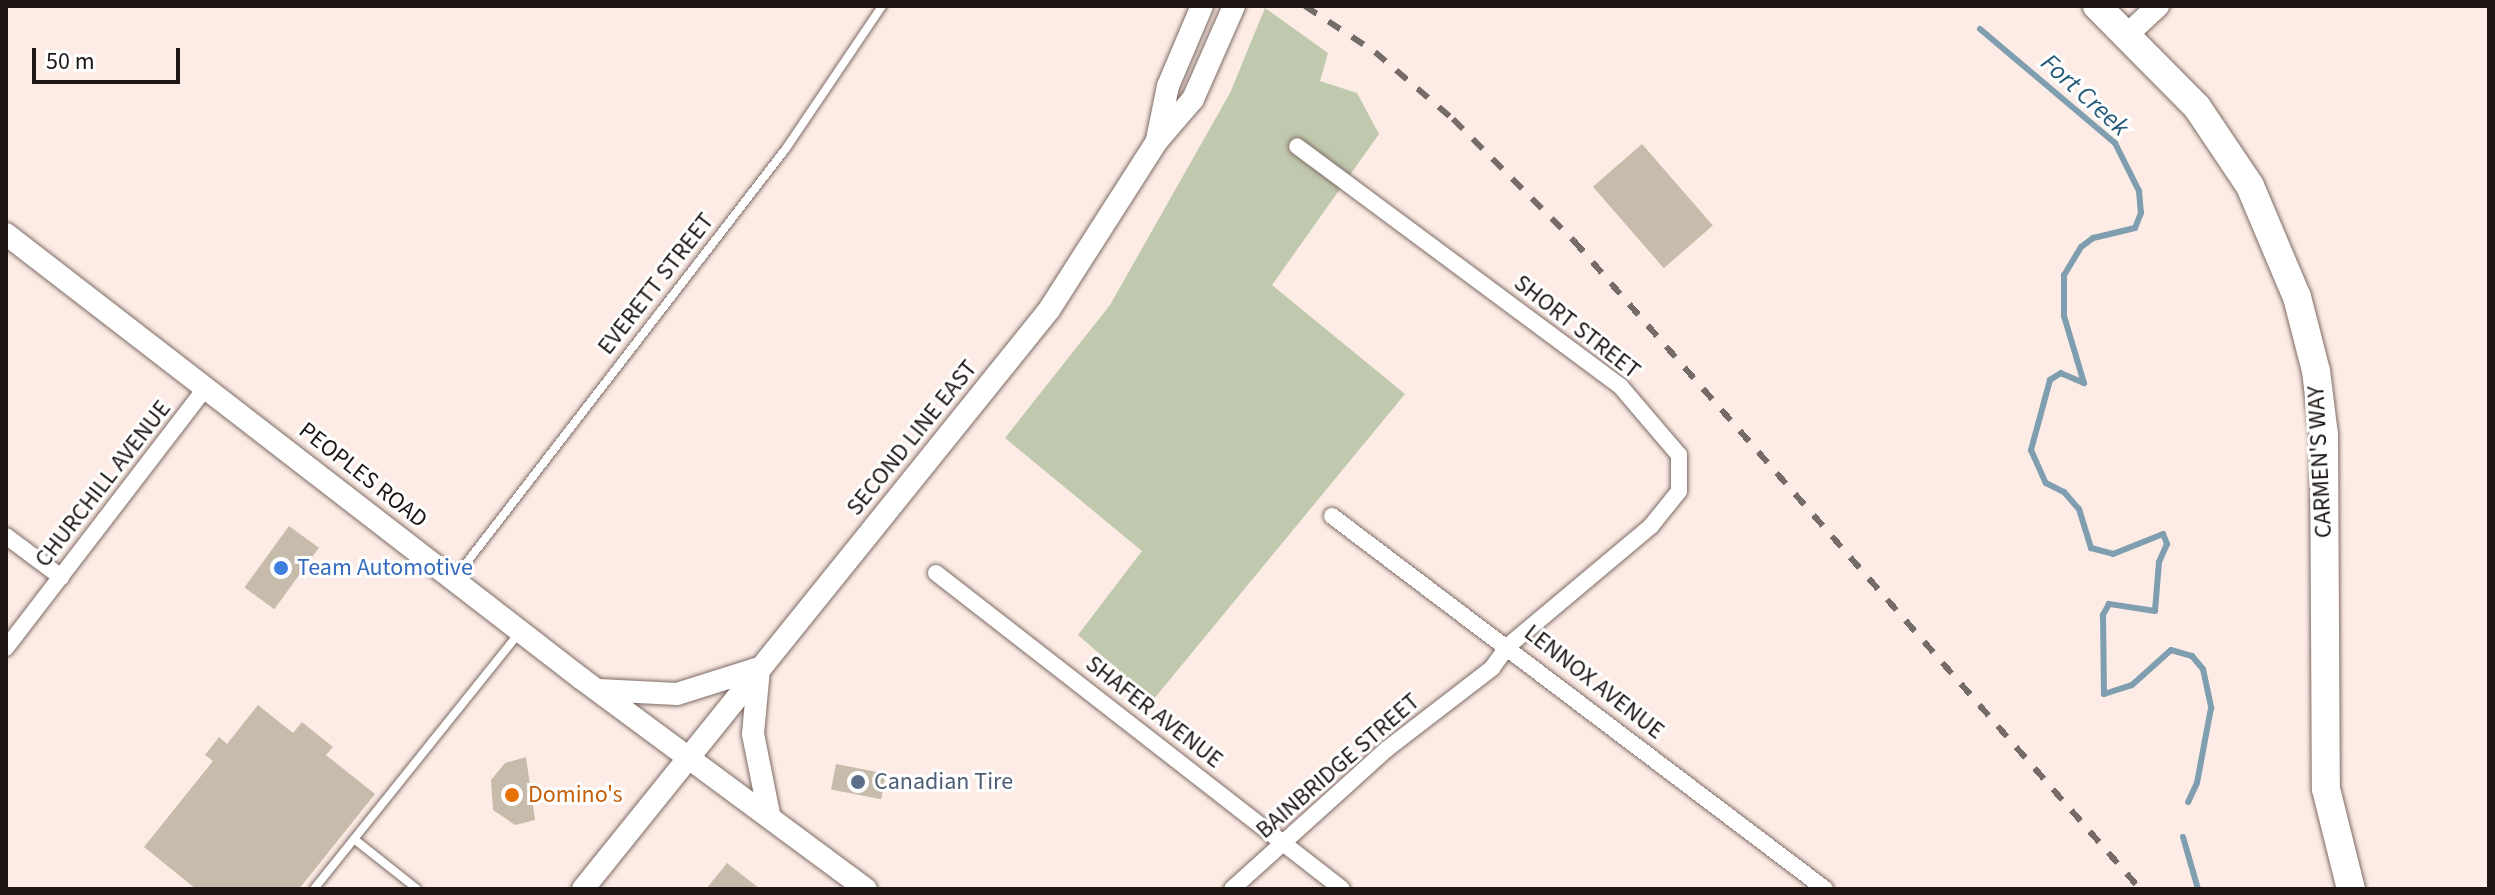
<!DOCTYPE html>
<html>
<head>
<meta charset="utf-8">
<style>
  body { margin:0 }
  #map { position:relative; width:2495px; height:895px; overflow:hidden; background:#fcece5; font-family:"Source Sans 3",sans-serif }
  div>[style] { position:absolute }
  .green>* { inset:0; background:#c0c8ad }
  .stream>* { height:6px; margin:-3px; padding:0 3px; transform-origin:3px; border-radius:3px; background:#7f9eb0 }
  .building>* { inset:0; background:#c7bcac; transform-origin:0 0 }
  .roads { filter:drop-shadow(0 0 2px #7d6b64) drop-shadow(0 0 2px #7d6b64) }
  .lane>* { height:8px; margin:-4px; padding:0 4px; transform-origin:4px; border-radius:4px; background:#fff }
  .street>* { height:16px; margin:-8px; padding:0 8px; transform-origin:8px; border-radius:8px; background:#fff }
  .secondary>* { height:22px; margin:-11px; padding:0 11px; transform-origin:11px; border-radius:11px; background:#fff }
  .highway>* { height:28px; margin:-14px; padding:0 14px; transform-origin:14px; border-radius:14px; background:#fff }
  .rail>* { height:6px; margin-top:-3px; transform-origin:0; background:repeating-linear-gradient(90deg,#756b67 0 14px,transparent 0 28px) }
  .dots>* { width:22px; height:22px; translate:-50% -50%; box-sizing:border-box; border:4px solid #fff; border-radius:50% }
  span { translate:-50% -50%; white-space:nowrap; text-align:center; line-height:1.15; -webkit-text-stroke:6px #fff; paint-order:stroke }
  .street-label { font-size:24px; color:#1c1513 }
  .shop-label { font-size:24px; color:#366cbe }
  .left { translate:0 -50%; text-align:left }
  .service-label { font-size:24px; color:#4e5e75 }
  .food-label { font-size:24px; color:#c56008 }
  .water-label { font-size:26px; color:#255b78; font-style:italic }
  .frame { position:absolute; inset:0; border:8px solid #1c1513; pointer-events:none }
  .scale { position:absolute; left:32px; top:48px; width:148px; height:36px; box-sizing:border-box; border:4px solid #1c1513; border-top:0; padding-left:10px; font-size:24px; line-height:28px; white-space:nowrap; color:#1c1513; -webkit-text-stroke:6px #fff; paint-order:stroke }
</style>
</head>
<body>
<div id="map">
  <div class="green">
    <div style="clip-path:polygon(1265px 8px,1328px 53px,1320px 81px,1357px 93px,1379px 134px,1272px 285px,1405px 394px,1153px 700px,1078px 635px,1142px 551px,1005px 438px,1110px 305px,1230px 93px)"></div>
  </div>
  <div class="stream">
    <div style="left:1980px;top:29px;width:177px;rotate:40.2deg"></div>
    <div style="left:2115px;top:143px;width:54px;rotate:63.4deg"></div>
    <div style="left:2139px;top:191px;width:22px;rotate:85deg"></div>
    <div style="left:2141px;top:213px;width:16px;rotate:112deg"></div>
    <div style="left:2135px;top:228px;width:43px;rotate:166.6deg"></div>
    <div style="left:2093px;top:238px;width:15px;rotate:143deg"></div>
    <div style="left:2081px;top:247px;width:33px;rotate:121deg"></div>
    <div style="left:2064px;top:275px;width:41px;rotate:90deg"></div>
    <div style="left:2064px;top:316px;width:70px;rotate:73.4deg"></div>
    <div style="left:2084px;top:383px;width:25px;rotate:-157deg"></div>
    <div style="left:2061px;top:373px;width:13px;rotate:148deg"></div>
    <div style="left:2050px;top:380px;width:73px;rotate:105.2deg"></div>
    <div style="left:2031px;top:450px;width:36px;rotate:66deg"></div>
    <div style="left:2046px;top:483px;width:20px;rotate:27deg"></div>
    <div style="left:2064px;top:492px;width:23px;rotate:49deg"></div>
    <div style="left:2079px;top:509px;width:41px;rotate:72.9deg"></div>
    <div style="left:2091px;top:548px;width:23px;rotate:15deg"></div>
    <div style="left:2113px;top:554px;width:54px;rotate:-21.8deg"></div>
    <div style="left:2163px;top:534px;width:11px;rotate:68deg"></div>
    <div style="left:2167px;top:544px;width:20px;rotate:114deg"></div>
    <div style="left:2159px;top:562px;width:49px;rotate:94.7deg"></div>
    <div style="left:2155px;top:611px;width:47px;rotate:-171.3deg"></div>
    <div style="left:2109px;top:604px;width:13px;rotate:119deg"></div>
    <div style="left:2103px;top:615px;width:79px;rotate:89.3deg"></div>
    <div style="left:2104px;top:694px;width:29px;rotate:-18deg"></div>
    <div style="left:2132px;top:685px;width:52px;rotate:-41.9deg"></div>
    <div style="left:2171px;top:650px;width:22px;rotate:16deg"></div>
    <div style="left:2192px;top:656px;width:17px;rotate:50deg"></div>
    <div style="left:2203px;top:669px;width:40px;rotate:78deg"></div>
    <div style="left:2211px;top:708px;width:76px;rotate:100.6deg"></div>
    <div style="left:2197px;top:783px;width:21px;rotate:115deg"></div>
    <div style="left:2183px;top:837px;width:54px;rotate:73.9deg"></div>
  </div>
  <div class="building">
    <div style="left:1642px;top:144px;width:108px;height:65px;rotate:49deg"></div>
    <div style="left:289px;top:526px;width:37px;height:76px;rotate:36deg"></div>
    <div style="clip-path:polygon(258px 705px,293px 733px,302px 722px,333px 747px,326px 755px,375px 794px,299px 889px,196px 889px,144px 847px,213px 761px,205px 755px,219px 737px,227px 744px)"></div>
    <div style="clip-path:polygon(526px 757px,535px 820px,515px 825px,493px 810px,491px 780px,505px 763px)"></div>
    <div style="left:836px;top:764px;width:51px;height:26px;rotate:11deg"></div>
    <div style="clip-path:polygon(727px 863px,760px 889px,706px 889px)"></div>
  </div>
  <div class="roads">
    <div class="lane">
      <div style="left:454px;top:579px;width:545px;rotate:-52.37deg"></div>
      <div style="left:787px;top:147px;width:170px;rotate:-56deg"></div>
      <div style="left:354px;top:839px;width:80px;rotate:38.4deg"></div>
      <div style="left:314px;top:889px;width:329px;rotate:-51.3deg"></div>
    </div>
    <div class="street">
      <div style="left:1332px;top:516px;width:618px;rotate:37.11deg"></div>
      <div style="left:6px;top:536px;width:69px;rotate:36.7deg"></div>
      <div style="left:936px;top:573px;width:514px;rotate:37.89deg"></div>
      <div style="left:6px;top:648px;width:330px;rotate:-52.5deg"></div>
      <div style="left:1232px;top:889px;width:209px;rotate:-42.1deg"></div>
      <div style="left:1387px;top:749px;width:133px;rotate:-37.6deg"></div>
      <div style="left:1492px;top:668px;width:27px;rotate:-54deg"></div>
      <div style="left:1508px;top:646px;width:187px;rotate:-40deg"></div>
      <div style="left:1651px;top:526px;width:45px;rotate:-51.3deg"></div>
      <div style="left:1679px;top:491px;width:36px;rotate:-90deg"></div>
      <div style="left:1679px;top:455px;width:91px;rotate:-130.5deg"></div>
      <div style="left:1620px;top:386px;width:402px;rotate:-143.4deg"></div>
    </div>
    <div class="secondary">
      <div style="left:2129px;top:33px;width:40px;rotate:-43deg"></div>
      <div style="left:1157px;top:140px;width:55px;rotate:-78.5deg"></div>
      <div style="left:1168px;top:86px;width:87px;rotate:-67deg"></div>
      <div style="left:6px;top:234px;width:728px;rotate:37.69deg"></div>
      <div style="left:582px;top:679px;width:353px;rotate:36.5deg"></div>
      <div style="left:759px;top:669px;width:65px;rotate:95.3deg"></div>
      <div style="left:753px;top:734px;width:82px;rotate:78.7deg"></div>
      <div style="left:599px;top:690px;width:78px;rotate:2.9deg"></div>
      <div style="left:677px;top:694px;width:83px;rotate:-17.6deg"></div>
      <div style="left:583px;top:889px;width:743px;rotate:-51.17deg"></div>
      <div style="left:1049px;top:310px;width:201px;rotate:-57.4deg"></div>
      <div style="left:1157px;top:141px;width:55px;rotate:-49.4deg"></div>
      <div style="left:1193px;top:99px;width:102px;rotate:-66.2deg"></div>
    </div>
    <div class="highway">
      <div style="left:2097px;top:6px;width:142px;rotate:45.3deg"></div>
      <div style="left:2197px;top:107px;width:95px;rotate:56.1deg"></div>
      <div style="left:2250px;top:186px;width:121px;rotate:67.1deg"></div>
      <div style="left:2297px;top:297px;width:76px;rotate:75.6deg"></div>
      <div style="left:2316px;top:371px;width:64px;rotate:82.9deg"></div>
      <div style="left:2324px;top:435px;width:354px;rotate:89.7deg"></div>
      <div style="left:2326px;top:789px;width:103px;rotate:76deg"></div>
    </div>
  </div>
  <div class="rail">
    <div style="left:1305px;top:6px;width:84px;rotate:33.3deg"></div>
    <div style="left:1375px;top:52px;width:103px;rotate:40.7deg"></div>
    <div style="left:1453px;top:119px;width:172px;rotate:45.2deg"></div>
    <div style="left:1574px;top:241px;width:860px;rotate:48.86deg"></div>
  </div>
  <div class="dots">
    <div style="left:281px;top:568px;background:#3f7fe0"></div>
    <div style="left:858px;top:782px;background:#5c6f8a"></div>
    <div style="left:512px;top:795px;background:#e8710a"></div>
  </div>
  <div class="street-label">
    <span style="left:656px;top:284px;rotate:-52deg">EVERETT STREET</span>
    <span style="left:1577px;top:327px;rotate:38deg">SHORT STREET</span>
    <span style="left:912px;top:438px;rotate:-51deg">SECOND LINE EAST</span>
    <span style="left:2320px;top:462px;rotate:-93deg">CARMEN'S WAY</span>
    <span style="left:363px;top:475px;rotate:38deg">PEOPLES ROAD</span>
    <span style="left:103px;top:484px;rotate:-52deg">CHURCHILL AVENUE</span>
    <span style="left:1594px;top:682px;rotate:38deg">LENNOX AVENUE</span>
    <span style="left:1154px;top:712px;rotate:38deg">SHAFER AVENUE</span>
    <span style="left:1338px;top:766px;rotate:-41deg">BAINBRIDGE STREET</span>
  </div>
  <div class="shop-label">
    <span class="left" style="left:297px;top:568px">Team Automotive</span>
  </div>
  <div class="service-label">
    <span class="left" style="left:874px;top:782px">Canadian Tire</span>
  </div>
  <div class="food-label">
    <span class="left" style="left:528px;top:795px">Domino's</span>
  </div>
  <div class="water-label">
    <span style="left:2085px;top:95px;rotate:42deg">Fort Creek</span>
  </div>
  <div class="frame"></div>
  <div class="scale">50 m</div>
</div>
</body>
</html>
